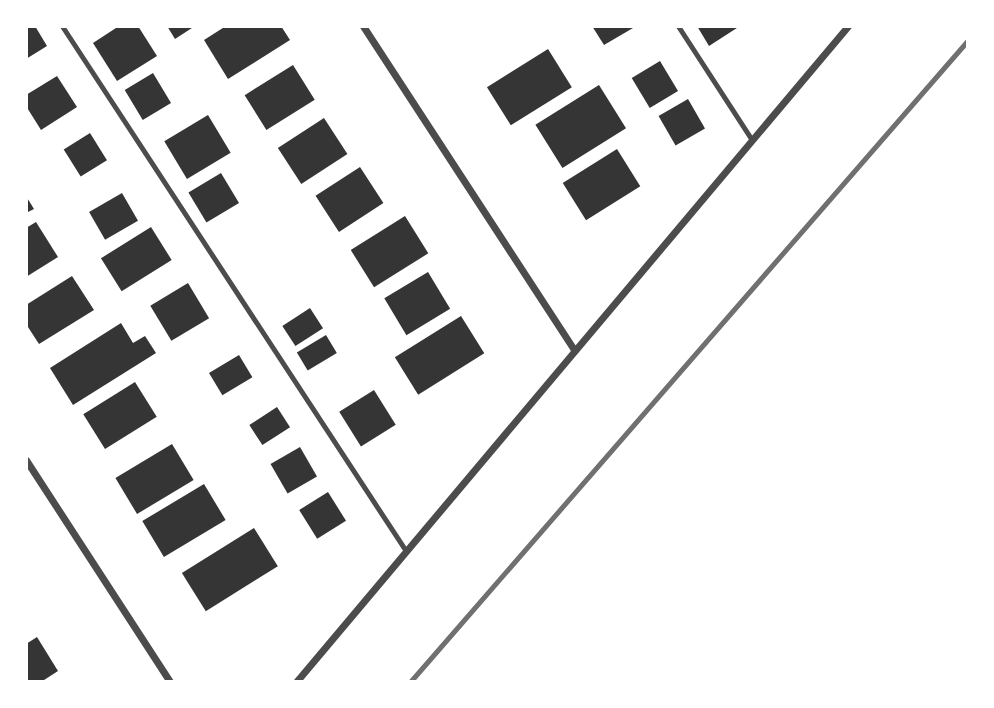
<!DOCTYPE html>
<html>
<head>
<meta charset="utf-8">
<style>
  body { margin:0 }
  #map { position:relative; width:994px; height:708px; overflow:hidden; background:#fff; font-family:Cabin,sans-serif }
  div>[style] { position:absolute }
  .building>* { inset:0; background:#353535; transform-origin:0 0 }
  .service>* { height:5px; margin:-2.5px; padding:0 2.5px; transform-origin:2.5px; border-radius:2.5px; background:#4c4c4c }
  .minor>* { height:7px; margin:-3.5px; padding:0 3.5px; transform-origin:3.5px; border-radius:3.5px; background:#4c4c4c }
  .rail>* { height:5px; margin:-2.5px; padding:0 2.5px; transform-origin:2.5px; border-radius:2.5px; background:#707070 }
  span { translate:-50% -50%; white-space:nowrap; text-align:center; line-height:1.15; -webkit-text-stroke:6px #fff; paint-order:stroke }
  .frame { position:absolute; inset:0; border:28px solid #fff; pointer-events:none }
</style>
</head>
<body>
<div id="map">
  <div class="building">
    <div style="clip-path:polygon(26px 26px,35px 26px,47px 46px,26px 59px)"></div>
    <div style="clip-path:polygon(119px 26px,138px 26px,157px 56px,117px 81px,93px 43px)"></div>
    <div style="clip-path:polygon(167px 26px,195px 26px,175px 39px)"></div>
    <div style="clip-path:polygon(226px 26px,281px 26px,290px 40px,228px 79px,204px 40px)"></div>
    <div style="clip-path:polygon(592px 26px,632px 26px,633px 28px,604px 45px)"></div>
    <div style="clip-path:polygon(697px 26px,740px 26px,709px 46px)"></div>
    <div style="left:548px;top:49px;width:45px;height:72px;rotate:58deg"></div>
    <div style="left:660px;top:61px;width:35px;height:33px;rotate:59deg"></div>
    <div style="left:293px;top:65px;width:41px;height:57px;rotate:58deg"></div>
    <div style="left:153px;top:73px;width:35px;height:33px;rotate:59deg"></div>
    <div style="clip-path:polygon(57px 76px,77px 107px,41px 130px,26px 106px,26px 95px)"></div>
    <div style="left:599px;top:85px;width:51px;height:75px;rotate:58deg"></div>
    <div style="left:688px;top:99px;width:34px;height:34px;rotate:60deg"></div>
    <div style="left:208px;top:115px;width:44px;height:51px;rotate:59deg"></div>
    <div style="left:324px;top:118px;width:43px;height:55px;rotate:57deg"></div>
    <div style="left:90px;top:133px;width:32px;height:31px;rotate:58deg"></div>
    <div style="left:617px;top:149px;width:44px;height:64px;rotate:58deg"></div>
    <div style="left:360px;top:167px;width:43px;height:53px;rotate:57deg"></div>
    <div style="left:221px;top:173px;width:35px;height:38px;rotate:59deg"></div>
    <div style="left:122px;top:193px;width:32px;height:38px;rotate:60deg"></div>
    <div style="clip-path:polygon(26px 196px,34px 209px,26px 213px)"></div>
    <div style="left:405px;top:216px;width:44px;height:64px;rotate:58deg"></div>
    <div style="clip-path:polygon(36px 222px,58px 257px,26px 277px,26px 228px)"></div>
    <div style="left:151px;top:227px;width:39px;height:59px;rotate:58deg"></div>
    <div style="left:428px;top:272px;width:43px;height:51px;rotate:59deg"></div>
    <div style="clip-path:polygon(72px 276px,94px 310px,39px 344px,26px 324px,26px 305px)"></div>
    <div style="left:188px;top:283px;width:41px;height:44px;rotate:59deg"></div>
    <div style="left:310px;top:308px;width:24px;height:33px;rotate:57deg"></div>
    <div style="left:461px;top:316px;width:44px;height:78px;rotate:58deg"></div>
    <div style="clip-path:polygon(121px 323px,133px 343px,145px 336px,156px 353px,73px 405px,50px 368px)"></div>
    <div style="left:326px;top:335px;width:21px;height:34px;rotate:59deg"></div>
    <div style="left:239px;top:355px;width:26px;height:35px;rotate:59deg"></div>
    <div style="left:135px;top:382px;width:41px;height:61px;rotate:58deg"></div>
    <div style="left:374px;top:390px;width:41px;height:41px;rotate:58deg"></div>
    <div style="left:277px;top:407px;width:24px;height:33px;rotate:57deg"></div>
    <div style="left:172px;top:444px;width:42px;height:66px;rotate:59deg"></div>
    <div style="left:300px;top:447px;width:34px;height:34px;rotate:60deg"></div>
    <div style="left:204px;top:484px;width:42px;height:72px;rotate:59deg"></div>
    <div style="left:328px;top:492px;width:34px;height:34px;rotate:58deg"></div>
    <div style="left:254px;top:528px;width:45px;height:85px;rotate:58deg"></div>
    <div style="clip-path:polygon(37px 637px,58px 671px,41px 682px,26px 682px,26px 644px)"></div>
  </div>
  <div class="service">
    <div style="left:62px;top:26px;width:624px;rotate:56.77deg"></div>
    <div style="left:678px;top:26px;width:136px;rotate:57deg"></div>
  </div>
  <div class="minor">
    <div style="left:363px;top:26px;width:387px;rotate:56.9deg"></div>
    <div style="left:26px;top:460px;width:265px;rotate:57deg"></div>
    <div style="left:296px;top:682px;width:857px;rotate:-49.92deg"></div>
  </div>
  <div class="rail">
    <div style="left:410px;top:682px;width:851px;rotate:-49deg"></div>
  </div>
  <div class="frame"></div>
</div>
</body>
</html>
